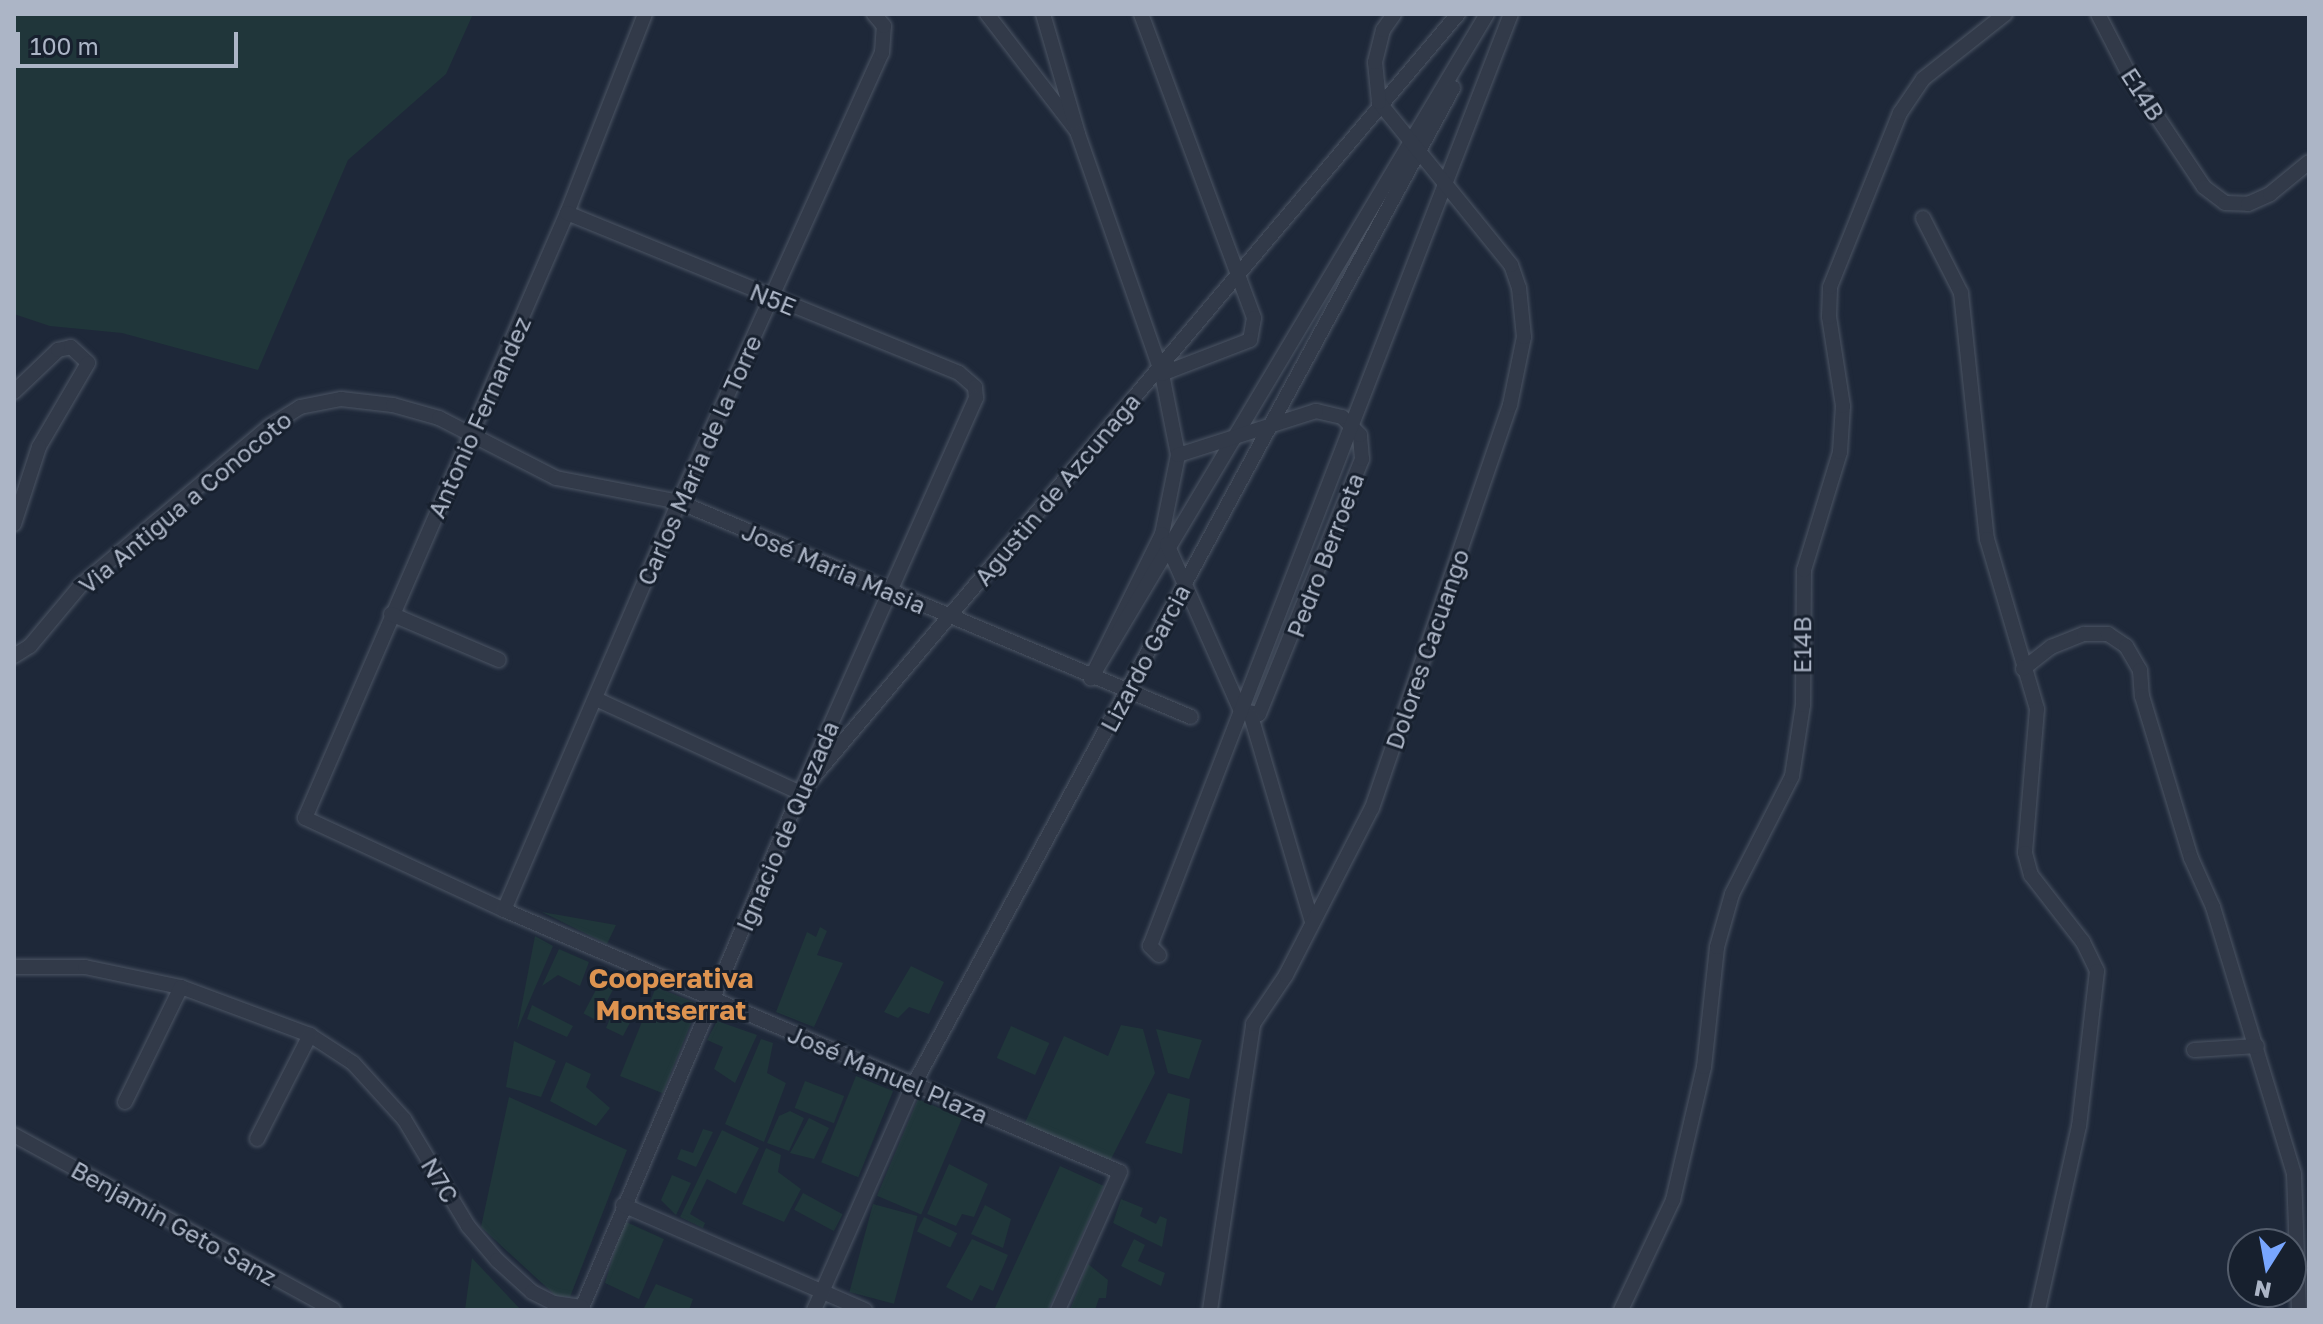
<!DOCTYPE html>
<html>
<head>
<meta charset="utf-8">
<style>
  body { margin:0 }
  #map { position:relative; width:2323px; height:1324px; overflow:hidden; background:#1e2839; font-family:"Golos Text",sans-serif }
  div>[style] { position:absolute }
  .green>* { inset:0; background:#20363a; transform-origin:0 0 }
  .roads { filter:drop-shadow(0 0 2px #4c5564) drop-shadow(0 0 2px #4c5564) }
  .minor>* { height:14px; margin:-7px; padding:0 7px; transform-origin:7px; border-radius:7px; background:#323a49 }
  span { translate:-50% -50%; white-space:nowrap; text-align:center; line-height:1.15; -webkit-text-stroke:6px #17202e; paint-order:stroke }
  .street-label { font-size:24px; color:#acb5c6 }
  .quarter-label { font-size:28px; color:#dd9350; font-weight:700 }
  .frame { position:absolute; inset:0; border:16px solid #acb5c6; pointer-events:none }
  .north { position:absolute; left:2227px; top:1228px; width:80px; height:80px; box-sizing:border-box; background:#17202e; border:2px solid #535c6b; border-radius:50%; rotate:191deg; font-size:22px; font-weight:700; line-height:32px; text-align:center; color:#acb5c6 }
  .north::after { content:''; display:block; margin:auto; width:28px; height:36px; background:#78a6ff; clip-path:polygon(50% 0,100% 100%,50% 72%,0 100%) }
  .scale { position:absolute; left:16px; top:32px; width:222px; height:36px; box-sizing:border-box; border:4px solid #acb5c6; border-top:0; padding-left:10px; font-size:24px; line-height:28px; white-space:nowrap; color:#acb5c6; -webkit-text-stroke:6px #17202e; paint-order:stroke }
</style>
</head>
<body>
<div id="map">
  <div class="green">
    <div style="clip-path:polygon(14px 14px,473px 14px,446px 74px,348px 160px,258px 370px,122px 333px,50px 326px,14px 314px)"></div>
    <div style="clip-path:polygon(542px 912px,616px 925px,607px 944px)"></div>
    <div style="clip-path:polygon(820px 927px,827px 931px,817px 955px,843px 963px,814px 1027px,776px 1012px,807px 932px,816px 937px)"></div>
    <div style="clip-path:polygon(535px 936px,553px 946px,517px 1030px)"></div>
    <div style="clip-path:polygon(559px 949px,589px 962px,580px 986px,558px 975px,542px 986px)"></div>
    <div style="clip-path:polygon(911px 966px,944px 982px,929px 1014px,909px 1007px,898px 1018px,884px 1012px)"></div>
    <div style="left:606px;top:971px;width:15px;height:48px;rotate:28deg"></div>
    <div style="left:656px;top:987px;width:46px;height:96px;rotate:22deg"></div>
    <div style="clip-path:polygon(617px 1002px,633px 1017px,623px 1036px,606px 1028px)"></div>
    <div style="clip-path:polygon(532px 1005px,573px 1026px,567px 1037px,527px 1019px)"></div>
    <div style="clip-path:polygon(717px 1021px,757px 1035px,735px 1083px,714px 1069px,723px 1047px,707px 1040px)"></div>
    <div style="clip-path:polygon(1121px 1025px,1143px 1029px,1155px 1073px,1110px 1161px,1024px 1125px,1064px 1036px,1108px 1056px)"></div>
    <div style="left:1011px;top:1026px;width:42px;height:35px;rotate:24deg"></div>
    <div style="clip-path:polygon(1156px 1029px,1202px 1040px,1189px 1079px,1168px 1073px)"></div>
    <div style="clip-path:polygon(761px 1039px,773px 1043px,767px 1073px,786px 1083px,764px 1142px,725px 1124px)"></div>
    <div style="clip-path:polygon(514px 1041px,556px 1061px,541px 1097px,506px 1087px)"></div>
    <div style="clip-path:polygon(566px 1062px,591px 1074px,586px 1087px,610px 1108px,596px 1126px,550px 1101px)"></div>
    <div style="left:856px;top:1076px;width:40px;height:93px;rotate:22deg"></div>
    <div style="left:805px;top:1081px;width:42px;height:29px;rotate:21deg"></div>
    <div style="clip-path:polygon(1168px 1093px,1190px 1099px,1182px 1154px,1145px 1143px)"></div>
    <div style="clip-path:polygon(509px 1097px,627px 1150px,570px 1297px,556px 1296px,481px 1227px)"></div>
    <div style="left:918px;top:1099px;width:48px;height:105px;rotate:23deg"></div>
    <div style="clip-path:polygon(790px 1111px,804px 1118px,789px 1151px,767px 1143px,779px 1116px)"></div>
    <div style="clip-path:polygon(809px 1118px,829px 1128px,814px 1159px,790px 1153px)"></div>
    <div style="clip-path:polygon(703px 1129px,713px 1132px,696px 1167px,677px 1159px,681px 1149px,693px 1153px)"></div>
    <div style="clip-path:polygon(722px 1130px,759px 1148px,736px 1194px,707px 1179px,690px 1214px,705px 1223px,703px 1228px,680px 1217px)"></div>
    <div style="clip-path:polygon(766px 1148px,781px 1155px,778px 1172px,801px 1189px,784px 1222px,742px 1204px)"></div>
    <div style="clip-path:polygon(949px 1164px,988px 1184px,974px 1217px,962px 1214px,956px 1226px,927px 1214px)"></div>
    <div style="clip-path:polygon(1060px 1166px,1104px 1186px,1048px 1310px,994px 1310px)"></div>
    <div style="clip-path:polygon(672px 1175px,691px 1183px,676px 1215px,661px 1200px)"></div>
    <div style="left:803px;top:1193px;width:45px;height:19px;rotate:28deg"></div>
    <div style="clip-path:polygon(1121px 1199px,1143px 1208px,1140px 1216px,1156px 1224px,1160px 1216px,1167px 1219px,1162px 1247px,1113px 1223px)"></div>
    <div style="left:873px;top:1204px;width:46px;height:91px;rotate:15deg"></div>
    <div style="clip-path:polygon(985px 1205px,1011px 1219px,1003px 1248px,971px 1234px)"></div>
    <div style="left:924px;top:1217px;width:37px;height:16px;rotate:26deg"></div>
    <div style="clip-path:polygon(624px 1221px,664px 1239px,639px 1299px,605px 1283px)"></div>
    <div style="clip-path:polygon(972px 1239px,1008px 1255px,993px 1291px,980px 1285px,972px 1301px,946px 1287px)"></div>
    <div style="clip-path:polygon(1134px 1239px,1145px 1245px,1138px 1261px,1165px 1273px,1161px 1286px,1121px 1266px)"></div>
    <div style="clip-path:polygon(472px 1258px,521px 1310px,465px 1310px)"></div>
    <div style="clip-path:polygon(1088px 1264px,1108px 1280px,1106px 1298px,1099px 1298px,1095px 1310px,1070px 1310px)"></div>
    <div style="clip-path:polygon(656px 1284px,693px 1299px,689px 1310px,643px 1310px)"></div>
  </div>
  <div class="roads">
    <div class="minor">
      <div style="left:645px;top:14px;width:214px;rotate:111.4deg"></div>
      <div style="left:567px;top:213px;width:659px;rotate:113.42deg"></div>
      <div style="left:305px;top:818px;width:219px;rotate:24.8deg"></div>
      <div style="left:504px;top:910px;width:669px;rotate:23.04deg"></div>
      <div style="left:1120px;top:1172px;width:151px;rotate:114.2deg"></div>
      <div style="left:987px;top:14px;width:146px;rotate:52.5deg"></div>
      <div style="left:1043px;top:14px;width:125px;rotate:73.7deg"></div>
      <div style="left:1078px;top:134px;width:254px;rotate:70.7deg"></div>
      <div style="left:1162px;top:374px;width:83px;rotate:78.8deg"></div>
      <div style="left:1178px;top:455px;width:81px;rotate:101.4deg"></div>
      <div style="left:1162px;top:534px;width:161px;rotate:116.2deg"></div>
      <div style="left:1091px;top:678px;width:773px;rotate:-59.19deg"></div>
      <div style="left:1141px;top:14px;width:324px;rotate:69.6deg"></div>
      <div style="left:1254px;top:318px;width:22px;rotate:100deg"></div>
      <div style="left:1250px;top:340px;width:94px;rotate:158.9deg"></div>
      <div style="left:2098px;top:14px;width:70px;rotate:62.7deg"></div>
      <div style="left:2130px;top:76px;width:133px;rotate:56.3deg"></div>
      <div style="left:2204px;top:187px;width:26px;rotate:37deg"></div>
      <div style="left:2225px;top:203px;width:23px;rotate:2deg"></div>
      <div style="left:2248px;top:204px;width:24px;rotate:-24deg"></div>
      <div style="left:2270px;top:194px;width:50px;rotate:-39.4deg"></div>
      <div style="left:567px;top:213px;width:423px;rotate:22.2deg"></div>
      <div style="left:959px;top:373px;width:21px;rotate:41deg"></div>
      <div style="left:975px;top:387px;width:11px;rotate:85deg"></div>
      <div style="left:976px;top:398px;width:432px;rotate:114deg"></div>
      <div style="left:800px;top:793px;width:561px;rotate:112.96deg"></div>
      <div style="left:1923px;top:218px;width:84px;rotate:63.1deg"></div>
      <div style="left:1961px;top:293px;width:247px;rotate:84deg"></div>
      <div style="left:1987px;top:539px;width:177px;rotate:73.6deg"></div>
      <div style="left:2037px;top:709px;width:144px;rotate:94.8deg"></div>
      <div style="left:2025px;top:853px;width:23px;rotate:75deg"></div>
      <div style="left:2031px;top:875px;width:85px;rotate:52.2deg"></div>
      <div style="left:2083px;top:942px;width:32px;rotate:64deg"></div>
      <div style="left:2097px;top:971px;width:156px;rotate:96.6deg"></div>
      <div style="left:2079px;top:1126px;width:189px;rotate:102.6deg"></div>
      <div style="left:14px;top:392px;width:61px;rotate:-43.7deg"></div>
      <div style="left:58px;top:350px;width:13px;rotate:-13deg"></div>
      <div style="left:71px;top:347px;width:23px;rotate:43deg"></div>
      <div style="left:88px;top:363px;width:97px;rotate:120.3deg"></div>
      <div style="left:39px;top:447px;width:81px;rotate:108deg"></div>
      <div style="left:1167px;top:544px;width:183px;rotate:66.1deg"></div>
      <div style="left:1241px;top:711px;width:18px;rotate:9deg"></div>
      <div style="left:1259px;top:714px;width:275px;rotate:-68deg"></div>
      <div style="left:1362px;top:459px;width:24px;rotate:-95deg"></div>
      <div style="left:1360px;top:435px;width:25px;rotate:-135deg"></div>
      <div style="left:1342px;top:417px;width:27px;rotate:-167deg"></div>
      <div style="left:1316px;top:411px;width:145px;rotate:162.3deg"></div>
      <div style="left:391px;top:614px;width:117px;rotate:23.1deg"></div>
      <div style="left:14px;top:656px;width:19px;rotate:-32deg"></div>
      <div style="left:30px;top:646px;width:80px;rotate:-50.1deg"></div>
      <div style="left:81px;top:585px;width:247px;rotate:-40.1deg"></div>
      <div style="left:270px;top:426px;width:36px;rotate:-32deg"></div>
      <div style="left:300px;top:407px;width:42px;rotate:-11deg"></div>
      <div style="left:341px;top:399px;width:52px;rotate:6.6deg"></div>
      <div style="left:393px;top:405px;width:48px;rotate:15.8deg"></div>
      <div style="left:439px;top:418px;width:131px;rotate:27.1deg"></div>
      <div style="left:556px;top:478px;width:125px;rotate:11deg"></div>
      <div style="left:679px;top:502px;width:555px;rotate:22.78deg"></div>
      <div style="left:2023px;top:669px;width:36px;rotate:-38deg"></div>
      <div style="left:2051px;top:647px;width:35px;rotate:-22deg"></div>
      <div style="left:2084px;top:634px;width:24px"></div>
      <div style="left:2108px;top:634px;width:22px;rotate:34deg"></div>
      <div style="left:2126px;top:646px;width:28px;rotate:60deg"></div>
      <div style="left:2140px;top:670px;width:26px;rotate:86deg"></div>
      <div style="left:2142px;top:696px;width:169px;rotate:73.2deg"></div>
      <div style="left:2191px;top:858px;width:54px;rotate:65.8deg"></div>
      <div style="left:2213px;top:907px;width:279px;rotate:73.1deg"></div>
      <div style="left:2294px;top:1174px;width:136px;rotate:87.9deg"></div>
      <div style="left:596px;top:699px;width:225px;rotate:24.7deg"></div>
      <div style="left:800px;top:793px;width:1020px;rotate:-49.81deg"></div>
      <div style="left:1251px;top:716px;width:212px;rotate:73.5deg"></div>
      <div style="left:504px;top:910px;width:444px;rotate:-66.8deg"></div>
      <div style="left:679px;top:502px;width:493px;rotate:-65.7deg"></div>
      <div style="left:882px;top:53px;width:27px;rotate:-86deg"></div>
      <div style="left:884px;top:26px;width:16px;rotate:-130deg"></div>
      <div style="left:1159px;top:955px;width:13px;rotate:-135deg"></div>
      <div style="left:1150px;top:946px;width:999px;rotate:-68.83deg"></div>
      <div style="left:14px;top:967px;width:71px"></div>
      <div style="left:85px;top:967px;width:98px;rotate:11.8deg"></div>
      <div style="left:181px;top:987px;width:138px;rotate:20.4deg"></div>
      <div style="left:310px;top:1035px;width:51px;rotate:33.1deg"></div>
      <div style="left:353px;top:1063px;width:76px;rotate:47.7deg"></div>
      <div style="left:404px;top:1119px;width:125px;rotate:59.1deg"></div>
      <div style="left:468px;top:1226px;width:45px;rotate:49.5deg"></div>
      <div style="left:497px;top:1260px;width:47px;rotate:42.4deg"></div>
      <div style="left:532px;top:1292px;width:25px;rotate:27deg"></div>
      <div style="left:554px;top:1303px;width:28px;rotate:8deg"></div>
      <div style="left:2194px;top:1050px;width:63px;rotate:-3.6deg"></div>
      <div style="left:125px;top:1102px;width:128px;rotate:-64deg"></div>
      <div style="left:14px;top:1135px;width:364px;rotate:28.7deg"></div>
      <div style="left:257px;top:1139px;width:117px;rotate:-63deg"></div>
      <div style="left:623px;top:1205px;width:264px;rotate:23.5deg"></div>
      <div style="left:814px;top:1310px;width:245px;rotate:-66.2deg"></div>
      <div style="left:913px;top:1086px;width:1135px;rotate:-61.58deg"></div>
      <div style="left:1210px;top:1310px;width:289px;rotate:-81.4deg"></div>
      <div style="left:1253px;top:1024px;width:59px;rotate:-56deg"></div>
      <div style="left:1286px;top:975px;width:188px;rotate:-62.8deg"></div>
      <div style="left:1372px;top:808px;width:426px;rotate:-71.1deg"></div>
      <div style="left:1510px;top:405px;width:69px;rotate:-78.4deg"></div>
      <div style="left:1524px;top:337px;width:49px;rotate:-95.8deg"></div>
      <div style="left:1519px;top:288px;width:24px;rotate:-109deg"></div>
      <div style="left:1511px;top:265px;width:210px;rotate:-129deg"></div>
      <div style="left:1379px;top:102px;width:40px;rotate:-95.7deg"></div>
      <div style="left:1375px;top:62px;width:33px;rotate:-76deg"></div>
      <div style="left:1383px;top:30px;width:19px;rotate:-55deg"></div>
      <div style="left:1621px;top:1310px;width:122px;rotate:-64.7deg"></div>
      <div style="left:1673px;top:1200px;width:137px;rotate:-76.9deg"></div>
      <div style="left:1704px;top:1067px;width:121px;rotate:-83.8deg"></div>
      <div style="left:1717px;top:947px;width:55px;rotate:-74.2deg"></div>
      <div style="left:1732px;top:894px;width:132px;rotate:-63deg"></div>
      <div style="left:1792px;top:776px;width:72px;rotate:-81.2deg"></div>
      <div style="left:1803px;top:705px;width:135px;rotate:-89.6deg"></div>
      <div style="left:1804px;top:570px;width:123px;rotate:-73deg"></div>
      <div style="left:1840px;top:452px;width:46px;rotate:-86.3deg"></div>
      <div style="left:1843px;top:406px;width:90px;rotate:-98.9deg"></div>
      <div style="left:1829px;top:317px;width:30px;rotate:-88deg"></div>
      <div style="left:1830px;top:287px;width:188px;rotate:-68.1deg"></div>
      <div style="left:1900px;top:113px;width:41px;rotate:-55.9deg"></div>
      <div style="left:1923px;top:79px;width:105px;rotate:-38.4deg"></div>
    </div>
  </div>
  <div class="street-label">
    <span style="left:2143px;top:94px;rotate:57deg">E14B</span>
    <span style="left:773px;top:299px;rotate:22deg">N5E</span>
    <span style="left:479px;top:417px;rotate:-66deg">Antonio Fernandez</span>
    <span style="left:699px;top:460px;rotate:-66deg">Carlos Maria de la Torre</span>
    <span style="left:1057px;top:489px;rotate:-50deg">Agustin de Azcunaga</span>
    <span style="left:185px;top:502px;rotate:-40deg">Via Antigua a Conocoto</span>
    <span style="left:1325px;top:555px;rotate:-69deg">Pedro Berroeta</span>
    <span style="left:834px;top:568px;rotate:23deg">José Maria Masia</span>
    <span style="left:1802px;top:645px;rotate:-90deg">E14B</span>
    <span style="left:1427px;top:649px;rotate:-71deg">Dolores Cacuango</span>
    <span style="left:1145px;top:658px;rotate:-62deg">Lizardo Garcia</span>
    <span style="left:787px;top:826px;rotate:-67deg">Ignacio de Quezada</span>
    <span style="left:888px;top:1074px;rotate:23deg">José Manuel Plaza</span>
    <span style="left:440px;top:1180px;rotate:59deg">N7C</span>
    <span style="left:174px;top:1223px;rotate:29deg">Benjamin Geto Sanz</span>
  </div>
  <div class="quarter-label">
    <span style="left:671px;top:994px">Cooperativa<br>Montserrat</span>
  </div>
  <div class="frame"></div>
  <div class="north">N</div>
  <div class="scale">100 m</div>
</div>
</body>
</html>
